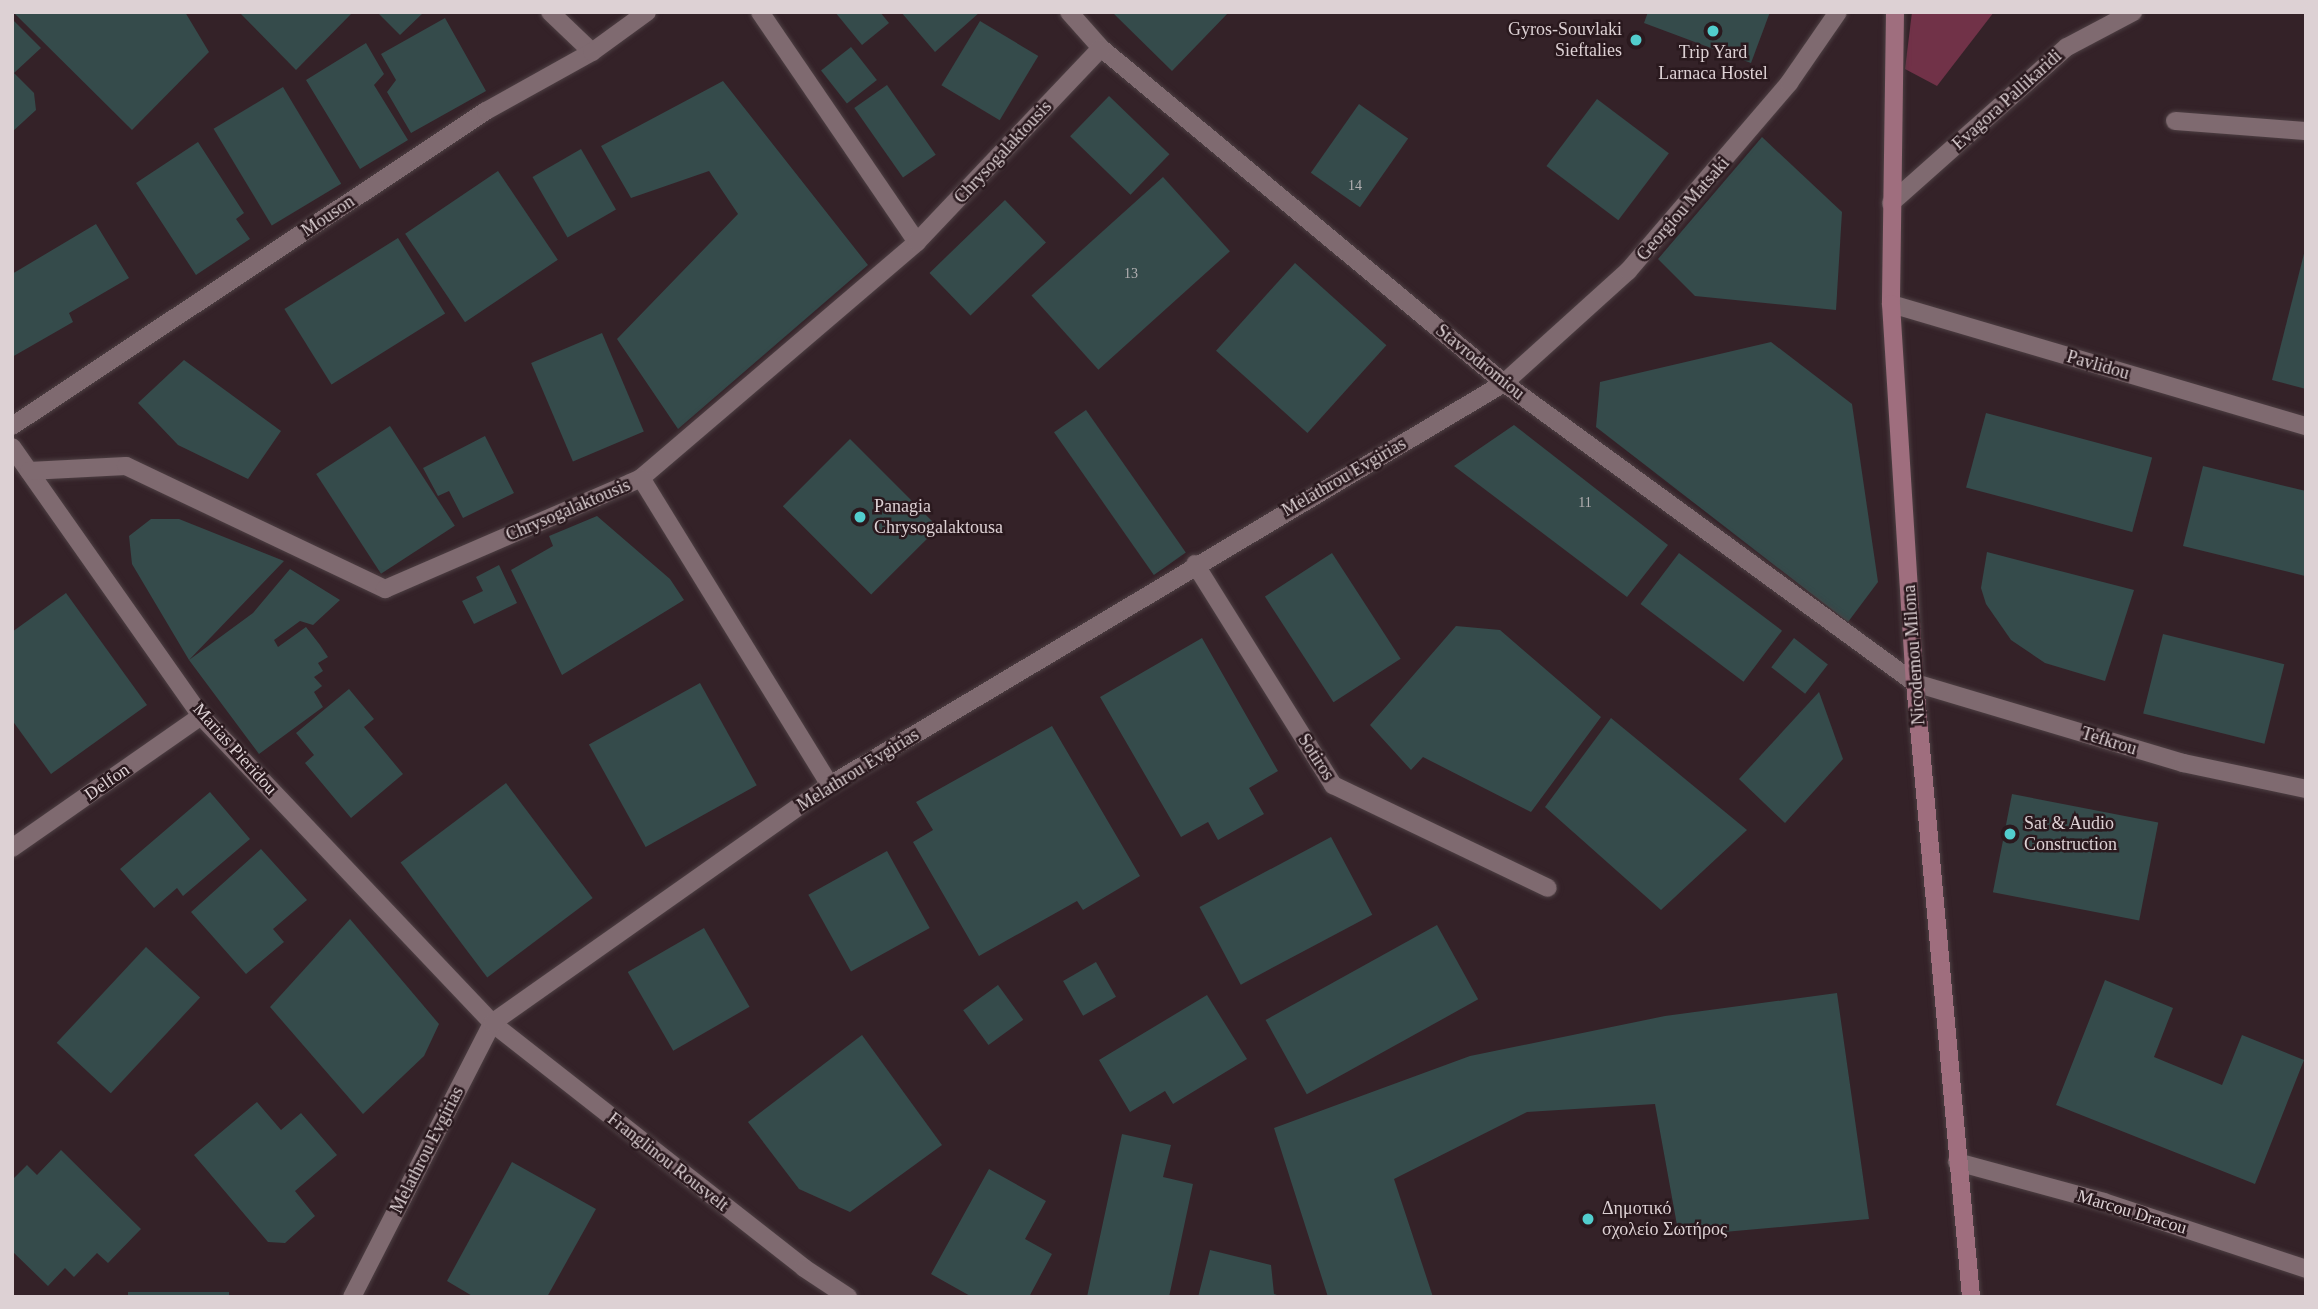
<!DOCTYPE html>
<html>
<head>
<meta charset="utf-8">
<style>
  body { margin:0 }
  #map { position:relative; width:2318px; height:1309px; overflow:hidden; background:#342228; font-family:"Times New Roman",serif }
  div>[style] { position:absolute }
  .green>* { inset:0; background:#713248 }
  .building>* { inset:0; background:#354b4b; transform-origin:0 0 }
  .roads { filter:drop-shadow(0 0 2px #4d3f43) drop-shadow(0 0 2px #4d3f43) }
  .lane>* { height:18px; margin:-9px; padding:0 9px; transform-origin:9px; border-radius:9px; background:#7f6a70 }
  .street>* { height:18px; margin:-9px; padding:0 9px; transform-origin:9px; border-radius:9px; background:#7f6a70 }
  .secondary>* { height:18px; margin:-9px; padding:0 9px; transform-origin:9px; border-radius:9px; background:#9f6e7e }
  .dots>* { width:19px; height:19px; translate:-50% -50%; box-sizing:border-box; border:4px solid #2a191e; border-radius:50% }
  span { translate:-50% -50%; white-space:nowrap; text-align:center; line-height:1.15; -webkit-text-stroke:5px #2a191e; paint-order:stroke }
  .number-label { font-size:14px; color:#b3b0b2 }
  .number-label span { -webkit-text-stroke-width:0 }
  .poi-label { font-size:18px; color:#ddd1d4 }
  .right { translate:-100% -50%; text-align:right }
  .left { translate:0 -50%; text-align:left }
  .street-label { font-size:18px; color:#ddd1d4 }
  .frame { position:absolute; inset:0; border:14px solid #ddd1d4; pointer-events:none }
</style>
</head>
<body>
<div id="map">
  <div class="green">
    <div style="clip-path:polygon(1912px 12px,1994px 12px,1937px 86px,1905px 69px)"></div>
  </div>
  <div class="building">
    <div style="clip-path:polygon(13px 12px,185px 12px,209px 52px,132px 130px)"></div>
    <div style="clip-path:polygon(239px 12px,353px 12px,296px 70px)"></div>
    <div style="clip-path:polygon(377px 12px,424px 12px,400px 35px)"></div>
    <div style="clip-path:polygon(835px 12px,880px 12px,889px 23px,862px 45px)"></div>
    <div style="clip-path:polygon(901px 12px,980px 12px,935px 52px)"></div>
    <div style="clip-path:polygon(1112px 12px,1229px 12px,1172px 71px)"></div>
    <div style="clip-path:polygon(1648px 12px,1770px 12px,1751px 63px,1644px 23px)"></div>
    <div style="clip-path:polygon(445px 18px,486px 91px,411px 133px,387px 92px,396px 80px,381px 54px)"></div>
    <div style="clip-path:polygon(12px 19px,41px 48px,14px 73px,34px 93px,36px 110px,12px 132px)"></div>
    <div style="left:980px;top:21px;width:68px;height:75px;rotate:31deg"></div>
    <div style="clip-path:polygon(366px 43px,384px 74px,374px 85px,408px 140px,360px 169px,306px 80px)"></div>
    <div style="left:851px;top:47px;width:42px;height:38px;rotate:52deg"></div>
    <div style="clip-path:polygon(723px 81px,868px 265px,678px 429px,617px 339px,738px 214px,709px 171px,631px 198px,601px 146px)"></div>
    <div style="left:887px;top:85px;width:85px;height:40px;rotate:55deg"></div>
    <div style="left:283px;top:87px;width:113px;height:81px;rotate:59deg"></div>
    <div style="left:1109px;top:96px;width:84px;height:56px;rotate:44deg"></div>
    <div style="left:1597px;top:99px;width:90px;height:84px;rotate:37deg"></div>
    <div style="left:1359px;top:104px;width:60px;height:84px;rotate:35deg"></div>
    <div style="clip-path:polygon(1762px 137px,1842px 212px,1836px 310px,1695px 296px,1658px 259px)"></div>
    <div style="clip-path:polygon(198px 142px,244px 213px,236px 219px,250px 239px,196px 275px,136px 183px)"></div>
    <div style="left:581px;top:149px;width:70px;height:56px;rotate:60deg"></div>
    <div style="left:498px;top:171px;width:107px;height:112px;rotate:56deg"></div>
    <div style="left:1163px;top:177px;width:100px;height:177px;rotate:48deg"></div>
    <div style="left:1005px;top:200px;width:59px;height:105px;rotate:46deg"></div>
    <div style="clip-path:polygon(96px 224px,129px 278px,69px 313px,73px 322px,12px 357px,12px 274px)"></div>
    <div style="left:398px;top:238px;width:89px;height:134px;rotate:58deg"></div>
    <div style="clip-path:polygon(2306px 246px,2306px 389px,2272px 380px)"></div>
    <div style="left:1295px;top:263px;width:123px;height:118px;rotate:42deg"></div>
    <div style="left:602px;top:333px;width:107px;height:77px;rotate:67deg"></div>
    <div style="clip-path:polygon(1771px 342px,1852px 404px,1878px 582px,1848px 622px,1596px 427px,1600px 382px)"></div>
    <div style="clip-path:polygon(184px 360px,281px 431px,248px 479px,178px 445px,138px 403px)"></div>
    <div style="left:1086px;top:410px;width:174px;height:39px;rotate:55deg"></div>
    <div style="left:1986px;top:413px;width:172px;height:77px;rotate:15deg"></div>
    <div style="clip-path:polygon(1514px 425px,1668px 545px,1627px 597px,1454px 466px)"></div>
    <div style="left:390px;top:426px;width:119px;height:88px;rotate:57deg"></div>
    <div style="clip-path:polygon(485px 436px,514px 493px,463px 518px,449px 491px,438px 496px,423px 468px)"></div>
    <div style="left:850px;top:439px;width:125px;height:95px;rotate:45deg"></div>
    <div style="clip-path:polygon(2203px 466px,2306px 491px,2305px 576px,2183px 546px)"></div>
    <div style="clip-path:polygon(597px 516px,670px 579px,684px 600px,562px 675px,511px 570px,553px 546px,549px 536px)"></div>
    <div style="clip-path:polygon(151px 519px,179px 519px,284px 561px,189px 660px,253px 613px,290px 569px,340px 600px,313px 625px,300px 621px,274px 640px,278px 647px,306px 627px,320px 645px,328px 657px,318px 663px,323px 671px,314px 677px,322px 686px,314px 692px,323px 707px,259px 754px,189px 660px,132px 564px,129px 536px)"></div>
    <div style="clip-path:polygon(1987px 552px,2134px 590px,2105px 681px,2045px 663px,2011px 640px,1986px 604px,1981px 588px)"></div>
    <div style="left:1332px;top:553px;width:126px;height:80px;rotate:57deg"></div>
    <div style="left:1679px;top:553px;width:129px;height:64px;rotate:37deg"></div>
    <div style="clip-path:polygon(499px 565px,517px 603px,474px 624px,462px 601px,483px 591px,476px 577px)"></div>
    <div style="clip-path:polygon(66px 593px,147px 705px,51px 774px,12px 720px,12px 632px)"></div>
    <div style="clip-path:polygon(1456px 626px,1500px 630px,1601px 717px,1531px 812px,1423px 757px,1411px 770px,1370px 725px)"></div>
    <div style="left:2163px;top:634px;width:125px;height:82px;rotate:14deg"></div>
    <div style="clip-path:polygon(1202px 638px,1278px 771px,1249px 788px,1264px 814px,1218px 840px,1208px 822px,1181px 837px,1100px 697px)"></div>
    <div style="left:1794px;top:638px;width:43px;height:37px;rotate:38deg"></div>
    <div style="left:700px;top:683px;width:117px;height:127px;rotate:61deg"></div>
    <div style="clip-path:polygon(349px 689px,374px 719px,364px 727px,403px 774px,351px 818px,305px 763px,314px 755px,296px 733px)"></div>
    <div style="clip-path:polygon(1819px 692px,1843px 759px,1785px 823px,1739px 779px)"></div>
    <div style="clip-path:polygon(1611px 718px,1747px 830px,1661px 910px,1545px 807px)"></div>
    <div style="clip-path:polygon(1052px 726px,1140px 876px,1083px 910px,1077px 901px,979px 956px,913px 842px,933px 830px,916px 802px)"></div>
    <div style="left:506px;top:783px;width:144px;height:132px;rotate:53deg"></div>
    <div style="clip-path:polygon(210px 792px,250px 839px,183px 896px,177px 888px,154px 908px,120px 869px)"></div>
    <div style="left:2012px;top:794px;width:149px;height:100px;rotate:11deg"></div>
    <div style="left:1331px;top:837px;width:88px;height:149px;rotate:62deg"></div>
    <div style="clip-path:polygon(261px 849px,307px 900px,273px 929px,284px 942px,246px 974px,191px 912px)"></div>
    <div style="left:887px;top:851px;width:88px;height:90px;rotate:61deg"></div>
    <div style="clip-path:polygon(350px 919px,439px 1024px,424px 1056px,363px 1114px,270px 1007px)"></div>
    <div style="left:1437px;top:925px;width:85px;height:196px;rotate:61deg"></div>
    <div style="left:704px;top:928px;width:91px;height:88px;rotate:60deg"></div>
    <div style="left:146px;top:947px;width:74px;height:131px;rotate:43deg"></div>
    <div style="left:1096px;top:962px;width:40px;height:38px;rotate:60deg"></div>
    <div style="clip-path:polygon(2105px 980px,2173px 1008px,2154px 1057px,2222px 1085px,2242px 1035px,2304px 1060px,2255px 1184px,2056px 1105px)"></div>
    <div style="left:998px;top:985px;width:43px;height:43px;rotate:54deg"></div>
    <div style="clip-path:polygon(1837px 993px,1869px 1219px,1679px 1236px,1655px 1104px,1527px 1112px,1394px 1179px,1433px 1297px,1328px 1297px,1274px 1128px,1470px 1056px,1665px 1016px)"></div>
    <div style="clip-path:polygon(1207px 995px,1247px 1059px,1173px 1104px,1165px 1091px,1130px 1112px,1099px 1060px)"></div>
    <div style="clip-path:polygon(862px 1035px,942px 1145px,850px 1212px,799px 1189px,748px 1122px)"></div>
    <div style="clip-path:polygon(257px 1102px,281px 1130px,301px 1113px,337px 1155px,295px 1191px,315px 1216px,285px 1243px,268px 1242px,194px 1155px)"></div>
    <div style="clip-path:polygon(1122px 1134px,1171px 1145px,1163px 1177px,1193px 1184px,1169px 1297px,1087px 1297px)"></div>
    <div style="clip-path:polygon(61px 1150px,141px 1229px,108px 1263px,97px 1253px,74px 1277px,65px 1268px,48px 1286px,12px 1251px,12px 1180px,27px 1165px,37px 1175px)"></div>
    <div style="clip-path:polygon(512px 1162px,596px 1209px,547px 1297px,474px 1297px,447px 1281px)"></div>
    <div style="clip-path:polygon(989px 1169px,1046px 1201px,1025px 1239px,1052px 1254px,1029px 1297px,972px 1297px,931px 1274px)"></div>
    <div style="clip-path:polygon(1210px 1250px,1271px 1265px,1274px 1294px,1283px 1297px,1198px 1297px)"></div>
    <div style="left:128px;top:1292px;width:101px;height:5px"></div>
  </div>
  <div class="roads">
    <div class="lane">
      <div style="left:2175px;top:121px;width:131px;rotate:4.4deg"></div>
    </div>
    <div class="street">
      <div style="left:550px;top:12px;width:58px;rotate:43.6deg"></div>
      <div style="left:760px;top:12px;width:278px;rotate:55.7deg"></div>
      <div style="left:1069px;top:12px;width:48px;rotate:48.4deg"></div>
      <div style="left:1101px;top:48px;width:524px;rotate:39.74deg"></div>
      <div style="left:1504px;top:383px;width:509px;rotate:36.13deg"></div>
      <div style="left:1915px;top:683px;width:280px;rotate:16.6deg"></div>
      <div style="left:2183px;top:763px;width:126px;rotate:11.9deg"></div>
      <div style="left:1891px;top:203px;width:235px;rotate:-41.6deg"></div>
      <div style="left:2067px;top:47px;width:75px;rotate:-27.9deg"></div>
      <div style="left:1891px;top:304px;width:433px;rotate:16.4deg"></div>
      <div style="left:12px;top:426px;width:569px;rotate:-33.61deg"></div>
      <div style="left:486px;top:111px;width:121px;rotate:-29.1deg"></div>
      <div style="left:592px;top:52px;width:68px;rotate:-36deg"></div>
      <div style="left:12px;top:447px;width:329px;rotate:54.9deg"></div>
      <div style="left:201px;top:716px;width:423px;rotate:46.5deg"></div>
      <div style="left:492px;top:1023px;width:397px;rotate:38.1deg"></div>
      <div style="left:804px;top:1268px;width:53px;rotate:33.4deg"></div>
      <div style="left:29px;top:471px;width:97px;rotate:-3deg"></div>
      <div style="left:126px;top:466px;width:287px;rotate:25.4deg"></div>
      <div style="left:385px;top:589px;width:279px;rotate:-23.4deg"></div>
      <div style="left:641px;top:478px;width:363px;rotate:-40.5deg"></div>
      <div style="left:917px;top:242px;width:267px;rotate:-46.5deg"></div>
      <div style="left:641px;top:478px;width:361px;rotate:58.4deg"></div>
      <div style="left:1195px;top:564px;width:261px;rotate:58deg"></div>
      <div style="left:1333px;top:785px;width:238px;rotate:25.6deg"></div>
      <div style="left:12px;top:848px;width:231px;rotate:-34.9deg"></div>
      <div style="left:1957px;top:1162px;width:152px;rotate:15.2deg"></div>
      <div style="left:2104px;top:1202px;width:213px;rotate:18.3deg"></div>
      <div style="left:352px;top:1297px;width:308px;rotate:-62.9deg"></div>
      <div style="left:492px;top:1023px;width:413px;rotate:-35.2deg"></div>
      <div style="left:830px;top:785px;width:785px;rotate:-30.81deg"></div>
      <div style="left:1504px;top:383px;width:167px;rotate:-42.1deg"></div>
      <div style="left:1628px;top:271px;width:248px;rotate:-49.4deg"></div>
      <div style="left:1789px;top:83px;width:86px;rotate:-55.4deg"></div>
    </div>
    <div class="secondary">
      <div style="left:1895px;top:12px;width:292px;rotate:90.8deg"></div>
      <div style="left:1891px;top:304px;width:380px;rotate:86.4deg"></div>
      <div style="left:1915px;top:683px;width:617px;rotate:84.79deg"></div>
    </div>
  </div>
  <div class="dots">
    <div style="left:1713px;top:31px;background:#52cdcd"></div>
    <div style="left:1636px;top:40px;background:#52cdcd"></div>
    <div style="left:860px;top:517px;background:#52cdcd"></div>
    <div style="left:2010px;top:834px;background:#52cdcd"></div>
    <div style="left:1588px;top:1219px;background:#52cdcd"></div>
  </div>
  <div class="number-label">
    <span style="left:1355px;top:186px">14</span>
    <span style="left:1131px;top:274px">13</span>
    <span style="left:1585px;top:503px">11</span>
  </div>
  <div class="poi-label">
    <span class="right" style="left:1622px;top:40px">Gyros-Souvlaki<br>Sieftalies</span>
    <span style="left:1713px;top:63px">Trip Yard<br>Larnaca Hostel</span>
    <span class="left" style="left:874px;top:517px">Panagia<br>Chrysogalaktousa</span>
    <span class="left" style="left:2024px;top:834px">Sat &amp; Audio<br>Construction</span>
    <span class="left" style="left:1602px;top:1219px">Δημοτικό<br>σχολείο Σωτήρος</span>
  </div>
  <div class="street-label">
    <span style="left:2007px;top:100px;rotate:-42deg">Evagora Pallikaridi</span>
    <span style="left:1003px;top:152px;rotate:-47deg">Chrysogalaktousis</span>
    <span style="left:1683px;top:209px;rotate:-49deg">Georgiou Matsaki</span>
    <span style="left:328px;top:216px;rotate:-34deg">Mouson</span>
    <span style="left:1480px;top:362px;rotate:39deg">Stavrodromiou</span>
    <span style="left:2098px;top:365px;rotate:16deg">Pavlidou</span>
    <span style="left:1344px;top:477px;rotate:-30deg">Melathrou Evgirias</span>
    <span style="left:568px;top:510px;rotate:-23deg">Chrysogalaktousis</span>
    <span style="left:1914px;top:655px;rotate:-94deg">Nicodemou Milona</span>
    <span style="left:2109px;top:741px;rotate:17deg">Tefkrou</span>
    <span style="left:235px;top:749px;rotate:48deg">Marias Pieridou</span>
    <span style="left:1316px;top:757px;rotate:57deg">Sotiros</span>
    <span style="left:858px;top:770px;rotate:-32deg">Melathrou Evgirias</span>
    <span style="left:107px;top:782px;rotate:-35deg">Delfon</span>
    <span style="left:427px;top:1150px;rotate:-63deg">Melathrou Evgirias</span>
    <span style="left:668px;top:1162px;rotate:38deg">Franglinou Rousvelt</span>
    <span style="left:2132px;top:1212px;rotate:17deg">Marcou Dracou</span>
  </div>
  <div class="frame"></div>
</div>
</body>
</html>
